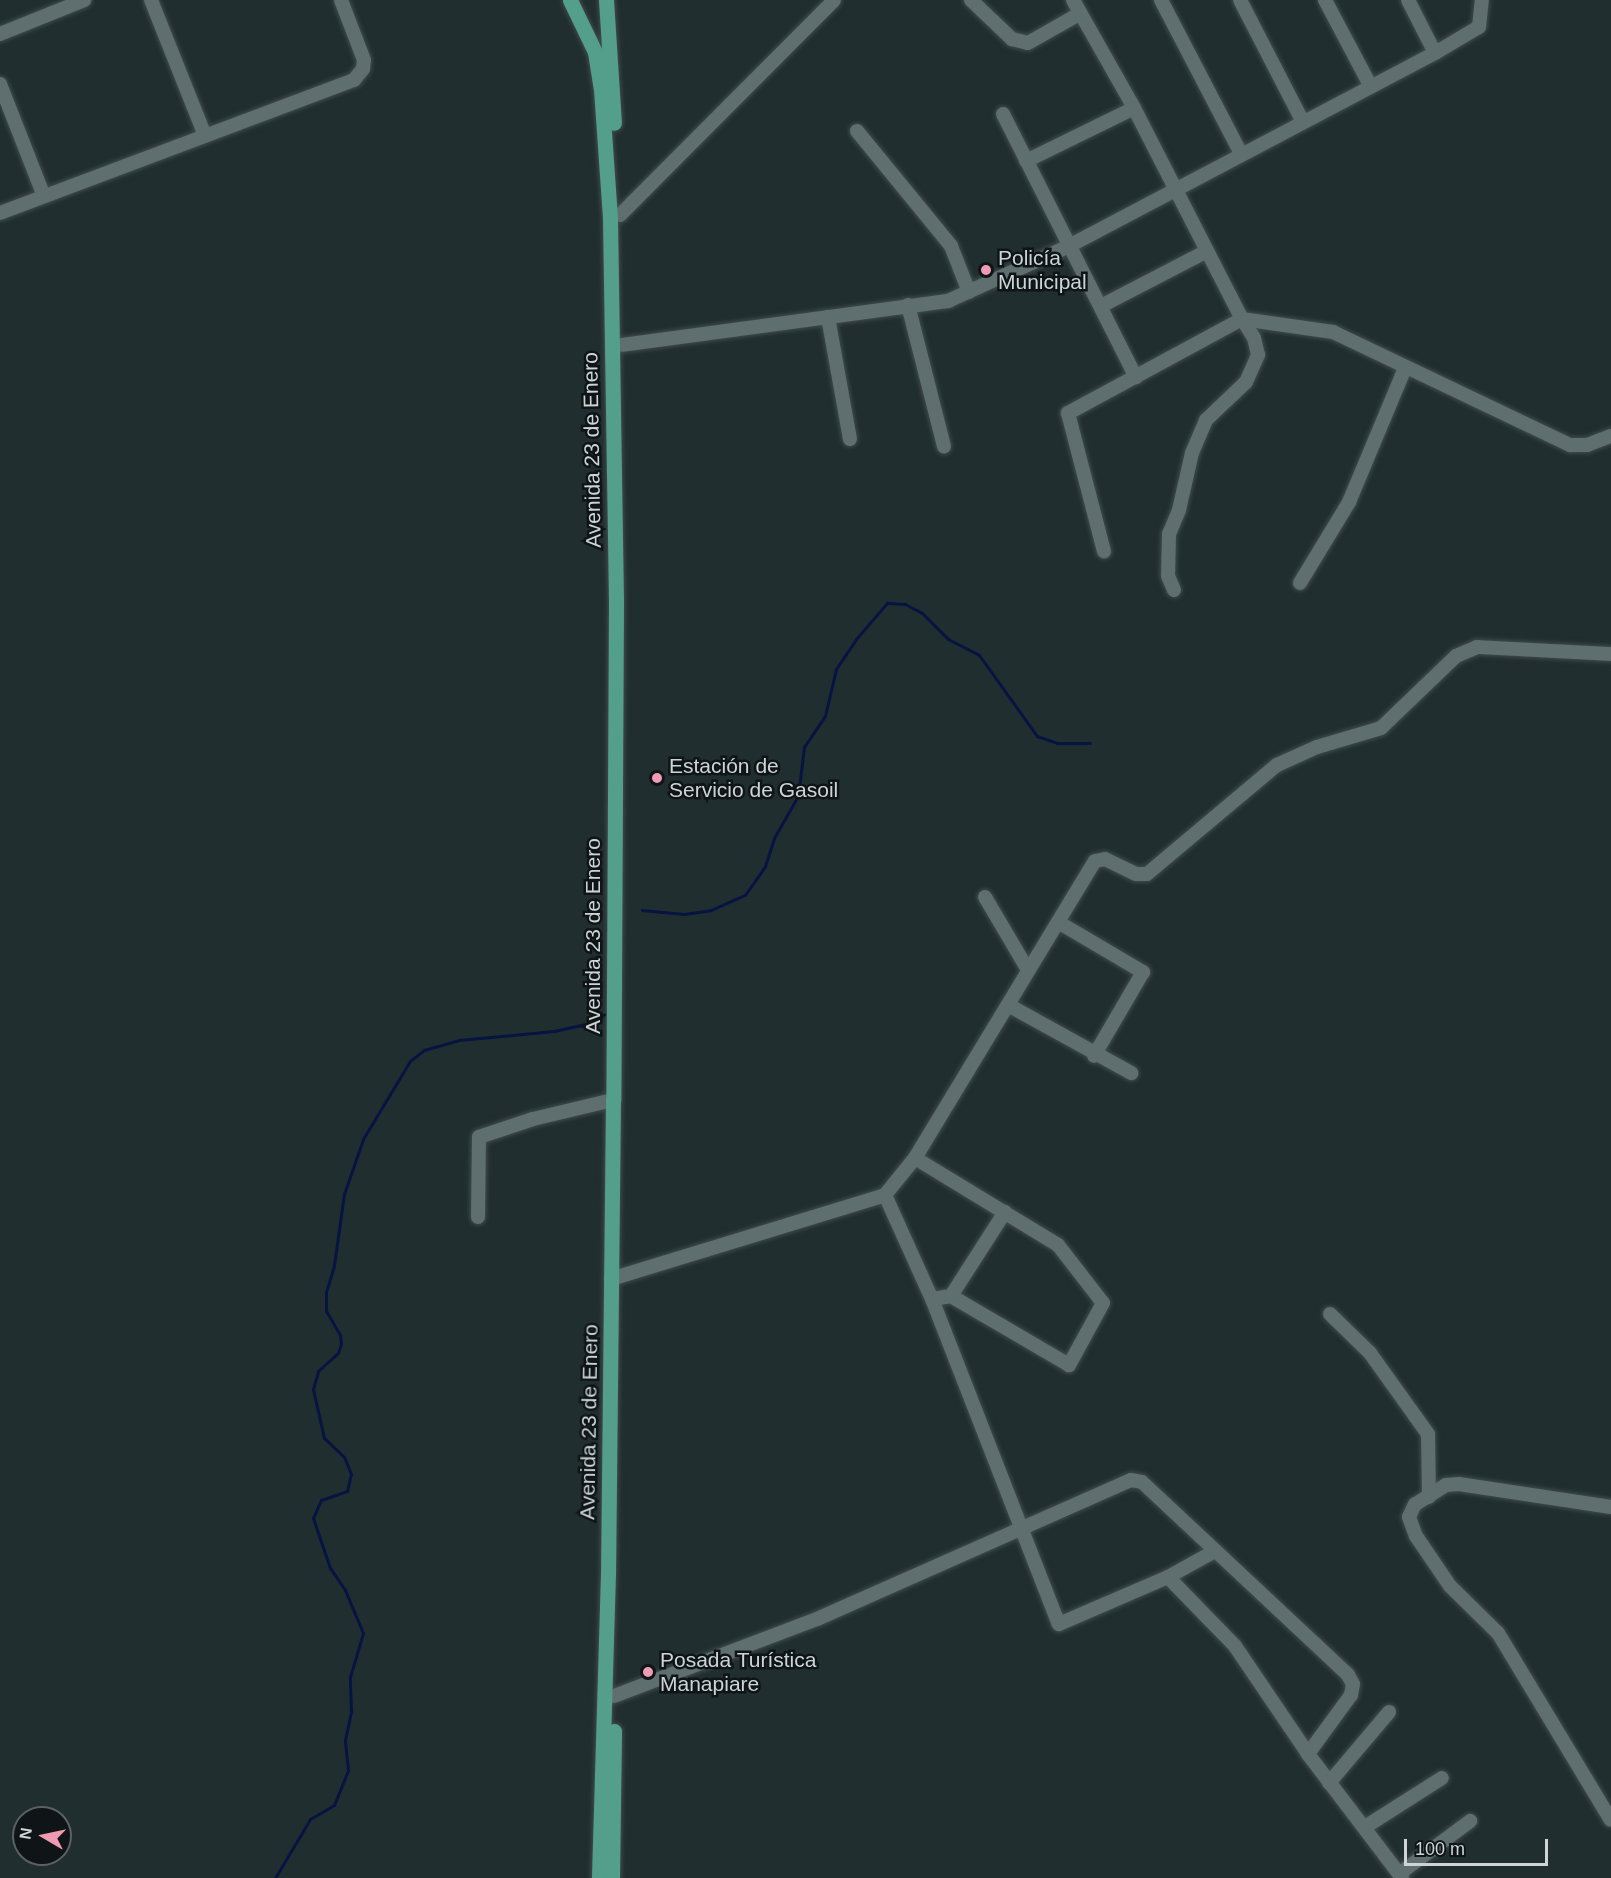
<!DOCTYPE html>
<html>
<head>
<meta charset="utf-8">
<style>
  body { margin:0 }
  #map { position:relative; width:1611px; height:1878px; overflow:hidden; background:#212e30; font-family:Arial,sans-serif }
  div>[style] { position:absolute }
  .stream>* { height:3px; margin:-1.5px; padding:0 1.5px; transform-origin:1.5px; border-radius:1.5px; background:#071442 }
  .roads { filter:drop-shadow(0 0 2px #404b4d) drop-shadow(0 0 2px #404b4d) }
  .minor>* { height:14px; margin:-7px; padding:0 7px; transform-origin:7px; border-radius:7px; background:#5f6e6f }
  .major>* { height:15px; margin:-7.5px; padding:0 7.5px; transform-origin:7.5px; border-radius:7.5px; background:#549f8c }
  .dots>* { width:16px; height:16px; translate:-50% -50%; box-sizing:border-box; border:3px solid #0f1516; border-radius:50% }
  span { translate:-50% -50%; white-space:nowrap; text-align:center; line-height:1.15; -webkit-text-stroke:5px #0f1516; paint-order:stroke }
  .poi-label { font-size:21px; color:#ccd4d5 }
  .left { translate:0 -50%; text-align:left }
  .street-label { font-size:21px; color:#ccd4d5 }
  .north { position:absolute; left:12px; top:1806px; width:60px; height:60px; box-sizing:border-box; background:#0f1516; border:2px solid #5b6162; border-radius:50%; rotate:279deg; font-size:16px; font-weight:700; line-height:24px; text-align:center; color:#ccd4d5 }
  .north::after { content:''; display:block; margin:auto; width:21px; height:27px; background:#f19ab3; clip-path:polygon(50% 0,100% 100%,50% 72%,0 100%) }
  .scale { position:absolute; left:1404px; top:1839px; width:144px; height:27px; box-sizing:border-box; border:3px solid #ccd4d5; border-top:0; padding-left:8px; font-size:18px; line-height:21px; white-space:nowrap; color:#ccd4d5; -webkit-text-stroke:4px #0f1516; paint-order:stroke }
</style>
</head>
<body>
<div id="map">
  <div class="stream">
    <div style="left:642px;top:910px;width:42px;rotate:5.4deg"></div>
    <div style="left:684px;top:914px;width:27px;rotate:-8deg"></div>
    <div style="left:711px;top:910px;width:37px;rotate:-24deg"></div>
    <div style="left:745px;top:895px;width:35px;rotate:-55deg"></div>
    <div style="left:765px;top:866px;width:29px;rotate:-72deg"></div>
    <div style="left:774px;top:838px;width:48px;rotate:-60.3deg"></div>
    <div style="left:798px;top:796px;width:49px;rotate:-83deg"></div>
    <div style="left:804px;top:747px;width:37px;rotate:-56deg"></div>
    <div style="left:825px;top:716px;width:48px;rotate:-76.8deg"></div>
    <div style="left:836px;top:669px;width:36px;rotate:-56deg"></div>
    <div style="left:856px;top:639px;width:48px;rotate:-49.3deg"></div>
    <div style="left:887px;top:603px;width:18px;rotate:3deg"></div>
    <div style="left:905px;top:604px;width:19px;rotate:28deg"></div>
    <div style="left:922px;top:613px;width:37px;rotate:45deg"></div>
    <div style="left:948px;top:639px;width:35px;rotate:27deg"></div>
    <div style="left:979px;top:655px;width:100px;rotate:54.4deg"></div>
    <div style="left:1037px;top:736px;width:21px;rotate:19deg"></div>
    <div style="left:1057px;top:743px;width:33px"></div>
    <div style="left:607px;top:931px;width:20px;rotate:-87deg"></div>
    <div style="left:275px;top:1878px;width:69px;rotate:-59.3deg"></div>
    <div style="left:310px;top:1819px;width:28px;rotate:-30deg"></div>
    <div style="left:334px;top:1805px;width:38px;rotate:-68deg"></div>
    <div style="left:348px;top:1770px;width:30px;rotate:-96deg"></div>
    <div style="left:345px;top:1740px;width:30px;rotate:-78deg"></div>
    <div style="left:351px;top:1711px;width:34px;rotate:-92deg"></div>
    <div style="left:350px;top:1677px;width:46px;rotate:-73.5deg"></div>
    <div style="left:363px;top:1633px;width:47px;rotate:-112.7deg"></div>
    <div style="left:345px;top:1590px;width:27px;rotate:-124deg"></div>
    <div style="left:330px;top:1568px;width:53px;rotate:-108.8deg"></div>
    <div style="left:313px;top:1518px;width:20px;rotate:-66deg"></div>
    <div style="left:321px;top:1500px;width:28px;rotate:-19deg"></div>
    <div style="left:347px;top:1491px;width:17px;rotate:-77deg"></div>
    <div style="left:351px;top:1474px;width:18px;rotate:-112deg"></div>
    <div style="left:344px;top:1457px;width:28px;rotate:-136deg"></div>
    <div style="left:324px;top:1438px;width:50px;rotate:-102.7deg"></div>
    <div style="left:313px;top:1389px;width:19px;rotate:-74deg"></div>
    <div style="left:318px;top:1371px;width:27px;rotate:-42deg"></div>
    <div style="left:338px;top:1353px;width:9px;rotate:-72deg"></div>
    <div style="left:341px;top:1344px;width:9px;rotate:-96deg"></div>
    <div style="left:340px;top:1335px;width:28px;rotate:-120deg"></div>
    <div style="left:326px;top:1311px;width:19px;rotate:-90deg"></div>
    <div style="left:326px;top:1292px;width:28px;rotate:-73deg"></div>
    <div style="left:334px;top:1265px;width:72px;rotate:-82deg"></div>
    <div style="left:344px;top:1194px;width:58px;rotate:-70.9deg"></div>
    <div style="left:363px;top:1139px;width:91px;rotate:-58.9deg"></div>
    <div style="left:410px;top:1061px;width:18px;rotate:-38deg"></div>
    <div style="left:424px;top:1050px;width:36px;rotate:-16deg"></div>
    <div style="left:459px;top:1040px;width:95px;rotate:-5.4deg"></div>
    <div style="left:554px;top:1031px;width:42px;rotate:-12.4deg"></div>
    <div style="left:595px;top:1022px;width:15px;rotate:-37deg"></div>
  </div>
  <div class="roads">
    <div class="minor">
      <div style="left:151px;top:0;width:146px;rotate:68.3deg"></div>
      <div style="left:971px;top:0;width:57px;rotate:43.6deg"></div>
      <div style="left:1012px;top:39px;width:16px;rotate:14deg"></div>
      <div style="left:1028px;top:43px;width:59px;rotate:-29.6deg"></div>
      <div style="left:1073px;top:0;width:124px;rotate:60.5deg"></div>
      <div style="left:1134px;top:108px;width:237px;rotate:62.9deg"></div>
      <div style="left:1242px;top:319px;width:198px;rotate:151.6deg"></div>
      <div style="left:1068px;top:413px;width:143px;rotate:75.4deg"></div>
      <div style="left:1161px;top:0;width:174px;rotate:62.5deg"></div>
      <div style="left:1240px;top:0;width:137px;rotate:62.7deg"></div>
      <div style="left:1325px;top:0;width:98px;rotate:62.1deg"></div>
      <div style="left:1408px;top:0;width:59px;rotate:63deg"></div>
      <div style="left:0;top:34px;width:91px;rotate:-22deg"></div>
      <div style="left:0;top:84px;width:120px;rotate:68.6deg"></div>
      <div style="left:1003px;top:114px;width:295px;rotate:63.2deg"></div>
      <div style="left:857px;top:131px;width:149px;rotate:50.7deg"></div>
      <div style="left:951px;top:246px;width:49px;rotate:68.6deg"></div>
      <div style="left:1026px;top:161px;width:120px;rotate:-26.1deg"></div>
      <div style="left:0;top:213px;width:378px;rotate:-20.6deg"></div>
      <div style="left:354px;top:80px;width:14px;rotate:-51deg"></div>
      <div style="left:363px;top:69px;width:9px;rotate:-84deg"></div>
      <div style="left:364px;top:60px;width:64px;rotate:-111deg"></div>
      <div style="left:620px;top:215px;width:303px;rotate:-45.1deg"></div>
      <div style="left:908px;top:305px;width:146px;rotate:75.7deg"></div>
      <div style="left:1101px;top:306px;width:119px;rotate:-27.4deg"></div>
      <div style="left:828px;top:317px;width:124px;rotate:79.8deg"></div>
      <div style="left:622px;top:345px;width:329px;rotate:-7.7deg"></div>
      <div style="left:948px;top:301px;width:133px;rotate:-24.4deg"></div>
      <div style="left:1069px;top:246px;width:414px;rotate:-27.8deg"></div>
      <div style="left:1435px;top:53px;width:51px;rotate:-30.6deg"></div>
      <div style="left:1479px;top:27px;width:27px;rotate:-84deg"></div>
      <div style="left:1300px;top:583px;width:95px;rotate:-58.8deg"></div>
      <div style="left:1349px;top:502px;width:145px;rotate:-67.3deg"></div>
      <div style="left:1174px;top:590px;width:15px;rotate:-113deg"></div>
      <div style="left:1168px;top:576px;width:42px;rotate:-88.6deg"></div>
      <div style="left:1169px;top:534px;width:26px;rotate:-67deg"></div>
      <div style="left:1179px;top:510px;width:58px;rotate:-77.2deg"></div>
      <div style="left:1192px;top:453px;width:36px;rotate:-67deg"></div>
      <div style="left:1206px;top:420px;width:55px;rotate:-43.5deg"></div>
      <div style="left:1246px;top:382px;width:30px;rotate:-66deg"></div>
      <div style="left:1258px;top:355px;width:17px;rotate:-103deg"></div>
      <div style="left:1254px;top:338px;width:22px;rotate:-122deg"></div>
      <div style="left:1242px;top:319px;width:92px;rotate:8.1deg"></div>
      <div style="left:1333px;top:332px;width:263px;rotate:25.5deg"></div>
      <div style="left:1570px;top:445px;width:17px"></div>
      <div style="left:1587px;top:445px;width:26px;rotate:-21deg"></div>
      <div style="left:985px;top:897px;width:85px;rotate:59.5deg"></div>
      <div style="left:1058px;top:922px;width:99px;rotate:30.5deg"></div>
      <div style="left:1143px;top:972px;width:97px;rotate:120.3deg"></div>
      <div style="left:1008px;top:1005px;width:141px;rotate:28.9deg"></div>
      <div style="left:915px;top:1158px;width:167px;rotate:31.3deg"></div>
      <div style="left:1058px;top:1245px;width:73px;rotate:52.2deg"></div>
      <div style="left:1103px;top:1303px;width:71px;rotate:118.7deg"></div>
      <div style="left:1069px;top:1365px;width:137px;rotate:-149.7deg"></div>
      <div style="left:951px;top:1296px;width:19px;rotate:171deg"></div>
      <div style="left:885px;top:1195px;width:114px;rotate:65.7deg"></div>
      <div style="left:932px;top:1299px;width:349px;rotate:68.7deg"></div>
      <div style="left:1059px;top:1624px;width:119px;rotate:-23.3deg"></div>
      <div style="left:1168px;top:1577px;width:54px;rotate:-29deg"></div>
      <div style="left:478px;top:1217px;width:80px;rotate:-89.3deg"></div>
      <div style="left:479px;top:1137px;width:57px;rotate:-18.4deg"></div>
      <div style="left:533px;top:1119px;width:82px;rotate:-13.4deg"></div>
      <div style="left:611px;top:1279px;width:287px;rotate:-17deg"></div>
      <div style="left:885px;top:1195px;width:48px;rotate:-51deg"></div>
      <div style="left:915px;top:1158px;width:347px;rotate:-58.8deg"></div>
      <div style="left:1095px;top:861px;width:10px;rotate:-11deg"></div>
      <div style="left:1105px;top:859px;width:34px;rotate:26deg"></div>
      <div style="left:1136px;top:874px;width:11px"></div>
      <div style="left:1147px;top:874px;width:170px;rotate:-40deg"></div>
      <div style="left:1277px;top:765px;width:44px;rotate:-24.2deg"></div>
      <div style="left:1317px;top:747px;width:67px;rotate:-16.5deg"></div>
      <div style="left:1381px;top:728px;width:104px;rotate:-43.8deg"></div>
      <div style="left:1456px;top:656px;width:23px;rotate:-23deg"></div>
      <div style="left:1477px;top:647px;width:134px;rotate:3deg"></div>
      <div style="left:951px;top:1296px;width:100px;rotate:-57.3deg"></div>
      <div style="left:1330px;top:1314px;width:56px;rotate:44.3deg"></div>
      <div style="left:1370px;top:1353px;width:100px;rotate:54.4deg"></div>
      <div style="left:1428px;top:1434px;width:63px;rotate:89.1deg"></div>
      <div style="left:1611px;top:1507px;width:154px;rotate:-171.4deg"></div>
      <div style="left:1459px;top:1484px;width:13px;rotate:176deg"></div>
      <div style="left:1446px;top:1485px;width:36px;rotate:148deg"></div>
      <div style="left:1415px;top:1504px;width:14px;rotate:115deg"></div>
      <div style="left:1409px;top:1517px;width:20px;rotate:70deg"></div>
      <div style="left:1416px;top:1536px;width:60px;rotate:55.8deg"></div>
      <div style="left:1450px;top:1586px;width:67px;rotate:44.4deg"></div>
      <div style="left:1498px;top:1633px;width:218px;rotate:58.9deg"></div>
      <div style="left:1168px;top:1577px;width:96px;rotate:45.8deg"></div>
      <div style="left:1235px;top:1646px;width:130px;rotate:55.9deg"></div>
      <div style="left:1308px;top:1754px;width:156px;rotate:52.8deg"></div>
      <div style="left:614px;top:1696px;width:217px;rotate:-20.8deg"></div>
      <div style="left:817px;top:1619px;width:343px;rotate:-23.9deg"></div>
      <div style="left:1131px;top:1480px;width:11px;rotate:10deg"></div>
      <div style="left:1142px;top:1482px;width:282px;rotate:43.1deg"></div>
      <div style="left:1348px;top:1675px;width:10px;rotate:61deg"></div>
      <div style="left:1353px;top:1684px;width:11px;rotate:100deg"></div>
      <div style="left:1351px;top:1695px;width:73px;rotate:126.1deg"></div>
      <div style="left:1329px;top:1783px;width:93px;rotate:-49.8deg"></div>
      <div style="left:1365px;top:1827px;width:91px;rotate:-32.5deg"></div>
      <div style="left:1399px;top:1874px;width:89px;rotate:-36.7deg"></div>
    </div>
    <div class="major">
      <div style="left:570px;top:0;width:58px;rotate:64.3deg"></div>
      <div style="left:595px;top:52px;width:37px;rotate:81deg"></div>
      <div style="left:601px;top:89px;width:129px;rotate:86deg"></div>
      <div style="left:610px;top:218px;width:129px;rotate:89.1deg"></div>
      <div style="left:612px;top:347px;width:256px;rotate:89.1deg"></div>
      <div style="left:616px;top:603px;width:497px;rotate:90.3deg"></div>
      <div style="left:613px;top:1100px;width:473px;rotate:90.6deg"></div>
      <div style="left:608px;top:1573px;width:305px;rotate:91.7deg"></div>
      <div style="left:606px;top:0;width:123px;rotate:86.3deg"></div>
      <div style="left:612px;top:1878px;width:147px;rotate:-89.2deg"></div>
    </div>
  </div>
  <div class="dots">
    <div style="left:986px;top:270px;background:#f19ab3"></div>
    <div style="left:657px;top:778px;background:#f19ab3"></div>
    <div style="left:648px;top:1672px;background:#f19ab3"></div>
  </div>
  <div class="poi-label">
    <span class="left" style="left:998px;top:270px">Policía<br>Municipal</span>
    <span class="left" style="left:669px;top:778px">Estación de<br>Servicio de Gasoil</span>
    <span class="left" style="left:660px;top:1672px">Posada Turística<br>Manapiare</span>
  </div>
  <div class="street-label">
    <span style="left:592px;top:450px;rotate:-91deg">Avenida 23 de Enero</span>
    <span style="left:593px;top:936px;rotate:-90deg">Avenida 23 de Enero</span>
    <span style="left:589px;top:1422px;rotate:-89deg">Avenida 23 de Enero</span>
  </div>
  <div class="north">N</div>
  <div class="scale">100 m</div>
</div>
</body>
</html>
